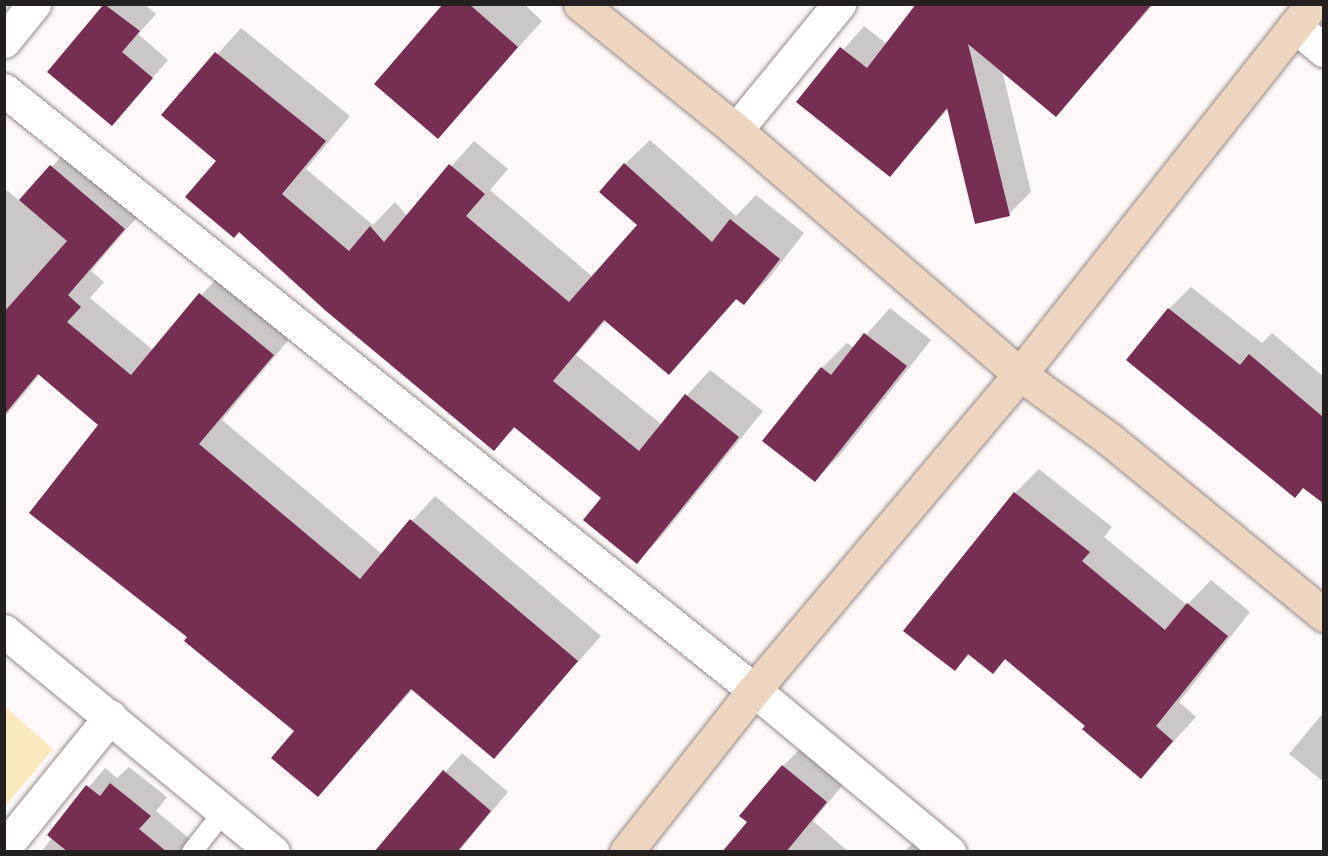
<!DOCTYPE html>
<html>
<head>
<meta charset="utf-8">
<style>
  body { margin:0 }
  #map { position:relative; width:1328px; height:856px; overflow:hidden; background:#fef9f8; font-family:"Fira Sans Condensed",sans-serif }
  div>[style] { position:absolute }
  .green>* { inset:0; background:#fbe9be }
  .shadow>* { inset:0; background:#0003 }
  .building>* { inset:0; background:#772e53 }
  .roads { filter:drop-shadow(0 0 2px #948887) drop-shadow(0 0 2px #948887) }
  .lane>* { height:20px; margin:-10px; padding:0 10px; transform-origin:10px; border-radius:10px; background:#fff }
  .street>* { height:33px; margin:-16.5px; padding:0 16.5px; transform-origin:16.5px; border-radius:16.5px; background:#fff }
  .secondary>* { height:33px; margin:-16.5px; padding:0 16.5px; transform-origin:16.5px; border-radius:16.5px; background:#edd5c0 }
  span { translate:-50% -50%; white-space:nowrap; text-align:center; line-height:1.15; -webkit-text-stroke:6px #fff; paint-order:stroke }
  .frame { position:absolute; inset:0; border:6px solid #252020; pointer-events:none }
</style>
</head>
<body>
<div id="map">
  <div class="green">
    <div style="clip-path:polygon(5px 707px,53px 749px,5px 806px)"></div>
  </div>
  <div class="shadow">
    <div style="clip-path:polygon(106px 4px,144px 4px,156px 14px,138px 34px,168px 60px,112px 124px,49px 71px)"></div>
    <div style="clip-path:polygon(445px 4px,524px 4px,542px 21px,438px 137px)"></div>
    <div style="clip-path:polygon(918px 4px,1154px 4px,1056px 115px,1002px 70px,1031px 192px,1009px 214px,948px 109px,890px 175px,798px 102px,864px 26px,887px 44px)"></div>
    <div style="clip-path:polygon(241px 28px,350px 116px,306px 169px,373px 225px,395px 202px,407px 216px,474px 141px,508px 169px,490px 190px,593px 277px,639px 225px,625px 164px,650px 140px,736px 216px,756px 195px,804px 233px,769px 278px,744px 303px,738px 298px,669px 373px,606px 320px,576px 355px,661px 424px,710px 370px,763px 411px,661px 537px,637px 562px,603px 497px,516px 427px,494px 449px,218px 160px,163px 115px)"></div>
    <div style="clip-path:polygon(75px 142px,148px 204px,91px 271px,104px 282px,90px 298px,153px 350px,223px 271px,296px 331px,222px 420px,382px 554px,435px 496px,601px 636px,494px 757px,413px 689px,318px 795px,296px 731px,190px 637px,100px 424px,40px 374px,4px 418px,4px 188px,20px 201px)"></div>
    <div style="clip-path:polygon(1191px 287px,1262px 343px,1272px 333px,1324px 377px,1324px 501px,1304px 486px,1169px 309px)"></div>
    <div style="clip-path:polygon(890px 308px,931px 340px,840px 455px,815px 480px,822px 368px,847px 343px,854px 348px)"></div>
    <div style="clip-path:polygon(1039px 469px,1112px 527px,1104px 537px,1187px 605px,1211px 580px,1250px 612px,1179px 702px,1196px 717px,1141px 777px,1087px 725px,1006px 658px,992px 672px,970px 654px,955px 669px,905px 631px,1015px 493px)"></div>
    <div style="clip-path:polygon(1324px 712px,1324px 782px,1289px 754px)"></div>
    <div style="clip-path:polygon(804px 745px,847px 780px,813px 821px,849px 852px,725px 852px,749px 822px,783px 766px)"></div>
    <div style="clip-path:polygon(462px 753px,508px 792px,458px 852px,390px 852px,382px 844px)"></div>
    <div style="clip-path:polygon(129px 767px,167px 797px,156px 811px,190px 839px,184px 847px,190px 852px,41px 852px,53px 837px,49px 834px,105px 768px,117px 778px)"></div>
    <div style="clip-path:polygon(921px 835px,942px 852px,904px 852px)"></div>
  </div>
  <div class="building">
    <div style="clip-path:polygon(104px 4px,140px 31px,122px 52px,153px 78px,112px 126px,47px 72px)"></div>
    <div style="clip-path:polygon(443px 4px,469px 4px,518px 47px,438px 139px,374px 84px)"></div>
    <div style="clip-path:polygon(916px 4px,1152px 4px,1056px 117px,968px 44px,1010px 216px,975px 224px,947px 108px,890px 177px,796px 102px,840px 47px,867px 68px)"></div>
    <div style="clip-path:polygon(215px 52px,326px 141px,282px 194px,349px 251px,370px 226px,384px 242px,449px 164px,485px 194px,466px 216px,569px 302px,637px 225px,599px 192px,624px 163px,712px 242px,730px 219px,780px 259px,744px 305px,736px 299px,669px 375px,604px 320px,553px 381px,639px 451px,685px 394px,739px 437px,637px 564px,583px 520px,601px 498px,514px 427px,494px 451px,326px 311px,239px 232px,234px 238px,185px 197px,216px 161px,161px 115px)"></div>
    <div style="clip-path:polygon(50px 165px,125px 229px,68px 295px,81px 307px,67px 322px,131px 375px,199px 293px,274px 355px,199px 444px,360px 579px,410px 519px,578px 661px,494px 759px,411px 689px,318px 797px,271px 758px,294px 731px,184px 641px,187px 637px,29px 513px,98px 425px,38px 374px,4px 415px,4px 312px,67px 241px,19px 200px)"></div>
    <div style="clip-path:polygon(1168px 308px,1240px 365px,1249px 354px,1323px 417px,1323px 503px,1303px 488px,1295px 498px,1126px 360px)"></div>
    <div style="clip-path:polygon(864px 333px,907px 366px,815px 482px,762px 441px,821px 367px,831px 375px)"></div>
    <div style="clip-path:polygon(1014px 492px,1090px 552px,1082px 561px,1165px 630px,1187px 603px,1228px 636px,1156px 726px,1173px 741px,1141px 779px,1082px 729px,1085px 726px,1005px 659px,993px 674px,968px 654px,955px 671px,903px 631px)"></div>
    <div style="clip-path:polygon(782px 765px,827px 802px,786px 852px,722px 852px,747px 822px,739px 816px)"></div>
    <div style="clip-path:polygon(443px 770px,491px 811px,457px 852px,374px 852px)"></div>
    <div style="clip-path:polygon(110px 783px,151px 816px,139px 829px,167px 852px,68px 852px,47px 835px,86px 785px,100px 796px)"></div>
  </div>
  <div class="roads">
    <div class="lane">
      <div style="left:192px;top:852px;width:52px;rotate:-52deg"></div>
    </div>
    <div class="street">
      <div style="left:1295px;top:26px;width:38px;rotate:40deg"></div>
      <div style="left:4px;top:41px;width:48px;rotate:-51deg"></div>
      <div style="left:4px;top:90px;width:960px;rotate:38.66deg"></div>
      <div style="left:754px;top:690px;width:254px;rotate:39.7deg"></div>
      <div style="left:736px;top:130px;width:163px;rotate:-50.7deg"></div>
      <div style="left:4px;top:631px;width:348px;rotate:39.4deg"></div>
      <div style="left:4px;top:848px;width:169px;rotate:-51deg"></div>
    </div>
    <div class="secondary">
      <div style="left:580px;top:4px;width:201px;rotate:38.9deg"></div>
      <div style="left:736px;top:130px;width:374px;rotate:40.7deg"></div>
      <div style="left:1020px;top:374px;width:110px;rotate:36.1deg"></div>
      <div style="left:1109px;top:439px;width:278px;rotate:39.3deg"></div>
      <div style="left:626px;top:852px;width:206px;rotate:-51.7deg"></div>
      <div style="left:754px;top:690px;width:413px;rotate:-49.9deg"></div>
      <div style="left:1020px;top:374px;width:471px;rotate:-51.7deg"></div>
    </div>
  </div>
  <div class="frame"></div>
</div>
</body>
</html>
